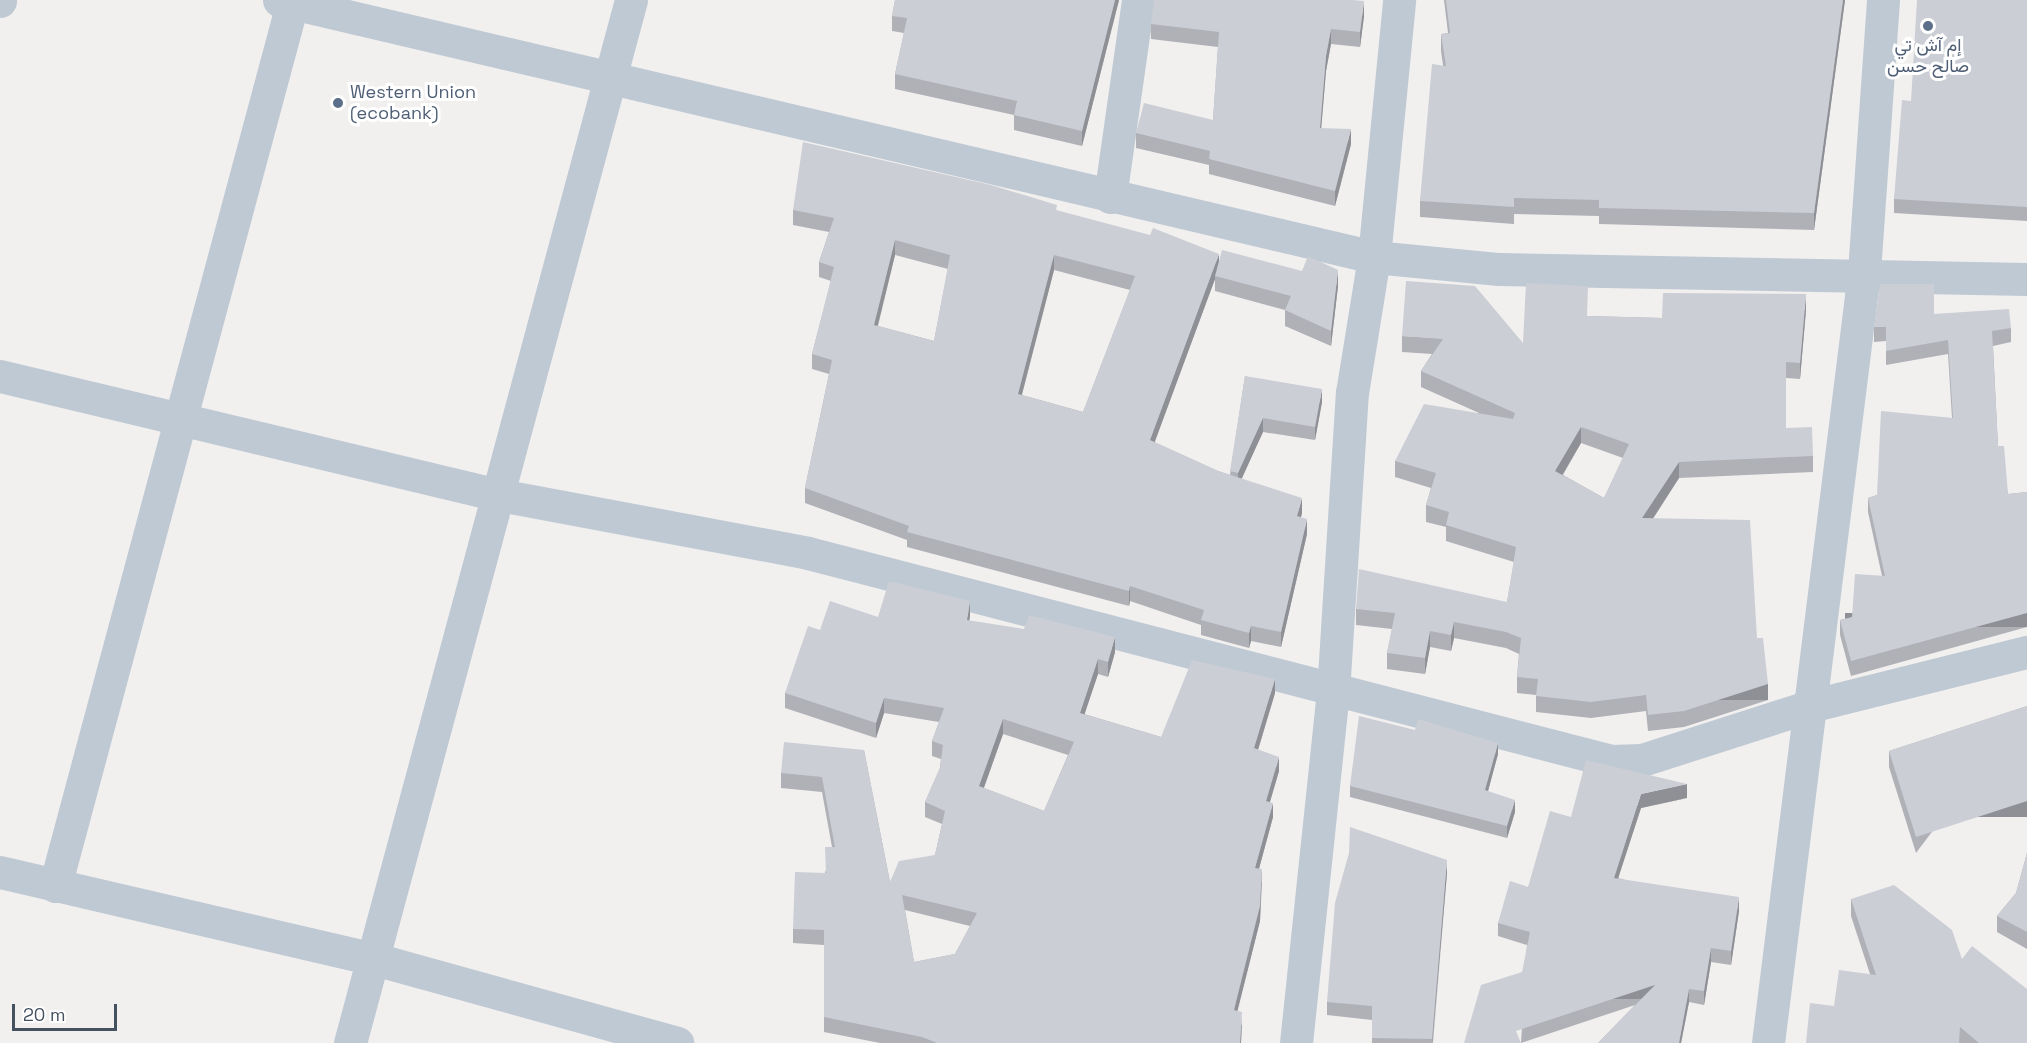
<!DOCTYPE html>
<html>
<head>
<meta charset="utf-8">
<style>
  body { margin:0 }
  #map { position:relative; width:2027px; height:1043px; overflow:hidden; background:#f2efef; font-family:"Space Grotesk",Vazirmatn,sans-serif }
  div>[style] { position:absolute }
  .minor>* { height:33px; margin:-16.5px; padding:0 16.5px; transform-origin:16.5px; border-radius:16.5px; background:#bec9d3 }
  .wall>* { inset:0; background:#afb1b7 }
  .shaded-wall>* { inset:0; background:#8e9095; transform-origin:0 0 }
  .building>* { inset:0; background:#cbced5 }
  .dots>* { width:16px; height:16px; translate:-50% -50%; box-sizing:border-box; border:3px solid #fff; border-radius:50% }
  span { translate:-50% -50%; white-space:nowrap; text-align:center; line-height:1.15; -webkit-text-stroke:6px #fff; paint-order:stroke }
  .service-label { font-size:18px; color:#4e5e75 }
  .left { translate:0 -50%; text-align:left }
  .scale { position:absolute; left:12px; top:1004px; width:105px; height:27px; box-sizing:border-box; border:3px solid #45515f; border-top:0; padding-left:8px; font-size:18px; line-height:21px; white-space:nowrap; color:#45515f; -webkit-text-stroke:4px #fff; paint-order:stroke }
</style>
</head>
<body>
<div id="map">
  <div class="minor">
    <div style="left:279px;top:0;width:1125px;rotate:13.21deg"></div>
    <div style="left:1374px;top:257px;width:126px;rotate:5.5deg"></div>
    <div style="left:1499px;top:269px;width:528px;rotate:1.09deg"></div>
    <div style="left:0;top:1px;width:1px;rotate:-90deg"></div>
    <div style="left:1110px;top:197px;width:199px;rotate:-81.9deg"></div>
    <div style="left:0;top:376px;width:508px;rotate:13.43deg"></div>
    <div style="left:494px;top:494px;width:319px;rotate:10.6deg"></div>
    <div style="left:808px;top:553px;width:830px;rotate:14.52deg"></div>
    <div style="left:1611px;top:761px;width:31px;rotate:-2deg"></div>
    <div style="left:1642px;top:760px;width:176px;rotate:-17.8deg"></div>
    <div style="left:1810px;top:706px;width:224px;rotate:-14deg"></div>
    <div style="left:0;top:872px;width:381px;rotate:13.1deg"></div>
    <div style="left:371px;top:958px;width:318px;rotate:15.5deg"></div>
    <div style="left:55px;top:886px;width:917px;rotate:-74.96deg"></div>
    <div style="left:350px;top:1043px;width:1080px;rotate:-74.92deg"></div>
    <div style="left:1296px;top:1043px;width:352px;rotate:-84deg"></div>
    <div style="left:1333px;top:693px;width:301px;rotate:-86.4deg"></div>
    <div style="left:1352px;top:393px;width:138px;rotate:-80.8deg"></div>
    <div style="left:1374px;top:257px;width:258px;rotate:-84.4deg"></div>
    <div style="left:1768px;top:1043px;width:777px;rotate:-82.9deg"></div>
    <div style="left:1864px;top:272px;width:273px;rotate:-86deg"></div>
  </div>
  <div class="wall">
    <div style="clip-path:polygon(895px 0,1119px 0,1082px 146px,1014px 130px,1014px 115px,895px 89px,895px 74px,904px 33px,892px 31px,892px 16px)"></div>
    <div style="clip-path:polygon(1444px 0,1845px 0,1814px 230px,1599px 224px,1599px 216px,1514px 214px,1514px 224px,1420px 217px,1420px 201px,1443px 65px,1441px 51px,1441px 34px,1448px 33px)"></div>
    <div style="clip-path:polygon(2027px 0,2027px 221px,1894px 213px,1894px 199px,1911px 101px)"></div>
    <div style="clip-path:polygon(1364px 16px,1360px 47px,1331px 44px,1326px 71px,1321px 128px,1351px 144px,1335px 206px,1209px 174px,1209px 165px,1136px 148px,1136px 133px,1213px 120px,1218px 47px,1151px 39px,1151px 24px)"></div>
    <div style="clip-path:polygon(evenodd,793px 210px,1057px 211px,1219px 262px,1338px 286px,1331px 346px,1285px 326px,1285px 310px,1215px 291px,1215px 279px,1154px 442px,1218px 471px,1230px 475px,1245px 376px,1322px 402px,1315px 440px,1263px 432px,1241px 478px,1302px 513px,1301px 517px,1307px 534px,1281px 647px,1251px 641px,1249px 648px,1201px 635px,1201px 625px,1130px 601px,1129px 606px,907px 547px,907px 540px,805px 503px,805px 488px,829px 374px,812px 369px,812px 354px,831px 281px,819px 277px,819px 262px,829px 232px,793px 225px,793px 210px,895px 255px,948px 269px,934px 341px,878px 326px,895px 255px,793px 210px,1054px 270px,1130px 290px,1083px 412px,1022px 395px,1054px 270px)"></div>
    <div style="clip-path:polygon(evenodd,1806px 310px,1800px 379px,1786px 378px,1786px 428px,1813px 456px,1813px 472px,1679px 478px,1653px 519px,1757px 638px,1768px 700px,1684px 727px,1648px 731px,1646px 711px,1591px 718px,1536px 712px,1536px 695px,1517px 693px,1517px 677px,1519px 654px,1506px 648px,1454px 638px,1451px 651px,1430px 647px,1425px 674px,1387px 669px,1387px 653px,1392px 629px,1356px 625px,1356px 609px,1507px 602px,1514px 562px,1446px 541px,1446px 527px,1426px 522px,1426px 505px,1431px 488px,1395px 477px,1395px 461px,1479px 413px,1421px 387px,1421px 371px,1432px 354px,1402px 352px,1402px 336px,1523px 343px,1588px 316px,1662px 318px,1806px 310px,1581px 443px,1623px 458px,1604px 498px,1563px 475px,1581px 443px)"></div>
    <div style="clip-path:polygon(1934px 314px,2011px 328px,2011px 342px,1993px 346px,1998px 446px,2008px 494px,2027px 492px,2027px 627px,1851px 676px,1840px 635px,1840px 620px,1852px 617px,1882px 576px,1868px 512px,1868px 498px,1877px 495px,1952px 418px,1948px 354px,1886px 365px,1886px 341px,1874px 342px,1874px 327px)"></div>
    <div style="clip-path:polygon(evenodd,970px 616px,969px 621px,1115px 652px,1108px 677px,1098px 674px,1084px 714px,1161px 737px,1275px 693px,1258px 750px,1279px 771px,1270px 802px,1273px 817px,1259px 869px,1262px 884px,1260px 921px,1237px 1011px,1242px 1026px,1241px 1043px,880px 1043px,824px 1032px,824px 945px,793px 943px,793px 929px,825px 873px,832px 847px,822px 792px,781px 788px,781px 773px,864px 750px,890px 882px,935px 855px,942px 824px,925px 817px,925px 802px,940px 768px,941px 759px,932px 756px,932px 741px,939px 722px,884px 713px,876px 738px,785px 708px,785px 693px,820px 630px,970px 616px,1003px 734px,1068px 755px,1044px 811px,984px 788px,1003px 734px,970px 616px,905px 910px,970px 926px,955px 954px,914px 962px,905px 910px)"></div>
    <div style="clip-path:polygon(2027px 706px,1916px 853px,1889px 767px,1889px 751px)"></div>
    <div style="clip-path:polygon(1498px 754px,1488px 791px,1515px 812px,1507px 838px,1350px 797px,1350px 786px)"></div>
    <div style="clip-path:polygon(1687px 798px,1641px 808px,1618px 878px,1739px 911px,1731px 965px,1711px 962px,1704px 1005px,1689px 1002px,1681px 1043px,1598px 1043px,1635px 1005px,1521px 1043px,1527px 945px,1498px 936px,1498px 923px,1528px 887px,1571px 817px)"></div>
    <div style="clip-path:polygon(2027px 853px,2027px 949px,1997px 932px,1997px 916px,2016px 893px)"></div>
    <div style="clip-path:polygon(1447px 873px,1433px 1043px,1372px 1043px,1372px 1020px,1327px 1015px,1327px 1002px)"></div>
    <div style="clip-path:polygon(1851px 899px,1962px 959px,2027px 1043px,1806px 1043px,1834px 1006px,1870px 974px,1851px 916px)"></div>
  </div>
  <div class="shaded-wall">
    <div style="clip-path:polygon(1115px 0,1119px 0,1082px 146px,1082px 131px)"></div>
    <div style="clip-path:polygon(1843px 0,1845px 0,1814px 230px,1814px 213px)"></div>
    <div style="clip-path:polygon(1364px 1px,1364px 16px,1360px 47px,1360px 32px)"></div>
    <div style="clip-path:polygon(1331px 29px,1331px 44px,1326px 71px,1320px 143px,1320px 128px,1326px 56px)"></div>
    <div style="clip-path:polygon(1351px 129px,1351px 144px,1335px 206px,1335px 191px)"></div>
    <div style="clip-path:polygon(895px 240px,895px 255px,874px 340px,874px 325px)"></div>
    <div style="clip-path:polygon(1219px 254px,1219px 269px,1215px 276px,1215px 279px,1150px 455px,1150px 440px)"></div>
    <div style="clip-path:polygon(1054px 255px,1054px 270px,1018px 409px,1018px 394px)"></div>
    <div style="clip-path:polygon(1338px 270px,1338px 286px,1331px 346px,1331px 331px)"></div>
    <div style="clip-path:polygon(1806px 294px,1806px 310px,1800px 379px,1800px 363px)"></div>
    <div style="clip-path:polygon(1322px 389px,1322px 402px,1315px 440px,1315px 427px)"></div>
    <div style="clip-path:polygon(1263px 418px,1263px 432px,1238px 487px,1238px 473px)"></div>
    <div style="clip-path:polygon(1581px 427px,1581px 443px,1555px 487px,1555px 471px)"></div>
    <div style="clip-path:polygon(1679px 462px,1679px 478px,1642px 535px,1642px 518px)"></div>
    <div style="clip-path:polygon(1302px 498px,1302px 513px,1297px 531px,1297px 516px)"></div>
    <div style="clip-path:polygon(1307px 519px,1307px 534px,1281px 647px,1281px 632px)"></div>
    <div style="clip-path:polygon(1130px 586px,1130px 601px,1129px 606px,1129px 591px)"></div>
    <div style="clip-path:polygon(970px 601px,970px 616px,967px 635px,967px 620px)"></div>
    <div style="left:2027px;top:613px;width:14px;height:182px;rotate:90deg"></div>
    <div style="clip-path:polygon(1454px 622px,1454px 638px,1451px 651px,1451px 635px)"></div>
    <div style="clip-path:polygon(1251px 626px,1251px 641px,1249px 648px,1249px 633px)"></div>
    <div style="clip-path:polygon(1430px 631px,1430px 647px,1425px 674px,1425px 658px)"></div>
    <div style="clip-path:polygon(1115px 637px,1115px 652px,1108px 677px,1108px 662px)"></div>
    <div style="clip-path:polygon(1098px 659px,1098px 674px,1080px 728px,1080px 713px)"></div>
    <div style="clip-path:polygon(1275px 679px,1275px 693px,1254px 763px,1254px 748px)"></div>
    <div style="left:1768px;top:684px;width:16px;height:88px;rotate:90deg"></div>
    <div style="clip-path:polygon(884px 698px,884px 713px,876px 738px,876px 723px)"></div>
    <div style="clip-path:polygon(1003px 719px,1003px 734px,979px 801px,979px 786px)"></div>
    <div style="clip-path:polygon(1498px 743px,1498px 754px,1485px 802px,1485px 790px)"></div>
    <div style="clip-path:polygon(1279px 757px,1279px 771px,1266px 815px,1266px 801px)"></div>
    <div style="clip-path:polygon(1687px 784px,1687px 798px,1641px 808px,1614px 891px,1614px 878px,1641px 794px)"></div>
    <div style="clip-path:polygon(1515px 800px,1515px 812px,1507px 838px,1507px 826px)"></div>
    <div style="left:2027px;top:801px;width:16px;height:117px;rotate:90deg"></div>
    <div style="clip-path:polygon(1273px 803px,1273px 817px,1255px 883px,1255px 868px)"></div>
    <div style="clip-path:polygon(1447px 860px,1447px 873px,1432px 1043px,1432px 1039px)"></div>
    <div style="clip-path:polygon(1262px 869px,1260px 921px,1234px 1025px,1234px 1010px)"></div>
    <div style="clip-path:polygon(1739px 897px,1739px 911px,1731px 965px,1731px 951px)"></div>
    <div style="clip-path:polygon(1711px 948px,1711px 962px,1704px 1005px,1704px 991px)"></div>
    <div style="left:1655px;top:985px;width:14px;height:146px;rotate:90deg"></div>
    <div style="clip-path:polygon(1689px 989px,1689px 1002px,1681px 1043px,1679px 1043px)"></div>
    <div style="clip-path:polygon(1242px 1012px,1241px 1043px,1240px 1043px)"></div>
  </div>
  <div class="building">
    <div style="clip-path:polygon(895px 0,1115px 0,1082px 131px,1014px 115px,1017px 101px,895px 74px,907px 18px,892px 16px)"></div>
    <div style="clip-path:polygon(1154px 0,1352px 0,1364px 1px,1360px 32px,1331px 29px,1326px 56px,1320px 128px,1351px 129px,1335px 191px,1209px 159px,1210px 151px,1136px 133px,1144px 103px,1213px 120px,1219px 32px,1151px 24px)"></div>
    <div style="clip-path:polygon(1446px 0,1843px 0,1814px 213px,1599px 208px,1599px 200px,1514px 198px,1514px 207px,1420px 201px,1432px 64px,1446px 66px,1441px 34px,1450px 33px)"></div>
    <div style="clip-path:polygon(1917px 0,2027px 0,2027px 207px,1894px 199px,1902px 100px,1911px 101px)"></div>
    <div style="clip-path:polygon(evenodd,803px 142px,991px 185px,1057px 205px,1056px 210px,1150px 235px,1153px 228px,1219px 254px,1150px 440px,1218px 471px,1302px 498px,1297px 516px,1307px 519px,1281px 632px,1251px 626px,1249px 633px,1201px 620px,1204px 610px,1130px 586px,1129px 591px,907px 532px,909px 526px,805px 488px,832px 360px,812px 354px,834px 267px,819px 262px,834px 218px,793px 210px,803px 142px,895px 240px,950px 255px,934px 341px,874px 325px,895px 240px,803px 142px,1054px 255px,1135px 276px,1083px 412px,1018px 394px,1054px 255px)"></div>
    <div style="clip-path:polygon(1222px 250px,1302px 271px,1308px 256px,1338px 270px,1331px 331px,1285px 310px,1291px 296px,1215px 276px)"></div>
    <div style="clip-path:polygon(evenodd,1406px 281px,1475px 286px,1523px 343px,1526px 283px,1588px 286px,1587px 316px,1662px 318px,1663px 293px,1806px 294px,1800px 363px,1786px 362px,1786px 428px,1812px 427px,1813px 456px,1679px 462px,1642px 518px,1750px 520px,1757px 638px,1763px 638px,1768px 684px,1684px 711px,1648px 715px,1646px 695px,1591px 702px,1536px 696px,1538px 679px,1517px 677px,1521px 638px,1506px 632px,1454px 622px,1451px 635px,1430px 631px,1425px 658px,1387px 653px,1395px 613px,1356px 609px,1359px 569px,1507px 602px,1516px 547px,1446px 525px,1449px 512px,1426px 505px,1436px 473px,1395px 461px,1424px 404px,1513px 419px,1515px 413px,1421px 371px,1443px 339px,1402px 336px,1406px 281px,1581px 427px,1629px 444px,1604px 498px,1555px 471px,1581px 427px)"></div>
    <div style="clip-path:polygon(1880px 284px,1934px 284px,1934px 314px,2009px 309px,2011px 328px,1992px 331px,1998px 446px,2004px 446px,2008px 494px,2027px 492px,2027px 613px,1851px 661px,1840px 620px,1852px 617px,1855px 574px,1885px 576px,1868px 498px,1877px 495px,1881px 411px,1953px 418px,1948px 340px,1886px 351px,1886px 327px,1874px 327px)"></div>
    <div style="clip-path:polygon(1245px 376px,1322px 389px,1315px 427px,1263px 418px,1238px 473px,1230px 471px)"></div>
    <div style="clip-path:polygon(evenodd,889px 581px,970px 601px,967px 620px,1024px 629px,1029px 615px,1115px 637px,1108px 662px,1098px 659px,1080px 713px,1161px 737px,1192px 660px,1275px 679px,1254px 748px,1279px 757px,1266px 801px,1273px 803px,1255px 868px,1262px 869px,1260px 906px,1234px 1010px,1242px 1012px,1240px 1043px,937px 1043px,922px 1037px,824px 1017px,824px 930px,793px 929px,795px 872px,826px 873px,825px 847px,835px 847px,822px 777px,781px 773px,784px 742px,864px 750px,890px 882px,899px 861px,935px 855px,945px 811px,925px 802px,940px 768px,943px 745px,932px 741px,944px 708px,884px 698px,876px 723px,785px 693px,808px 626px,820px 630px,830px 601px,878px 617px,889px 581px,1003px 719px,1074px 742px,1044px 811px,979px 786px,1003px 719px,889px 581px,902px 895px,977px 913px,955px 954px,914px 962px,902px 895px)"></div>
    <div style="clip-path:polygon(2027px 706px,2027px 801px,1916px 837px,1889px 751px)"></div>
    <div style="clip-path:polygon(1359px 716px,1415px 730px,1418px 719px,1498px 743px,1485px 790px,1515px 800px,1507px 826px,1350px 786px)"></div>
    <div style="clip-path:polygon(1586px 760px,1687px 784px,1641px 794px,1614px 878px,1739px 897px,1731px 951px,1711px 948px,1704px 991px,1689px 989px,1679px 1043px,1598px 1043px,1655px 985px,1516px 1031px,1521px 1043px,1464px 1043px,1481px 985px,1522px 972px,1530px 932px,1498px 923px,1510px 881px,1528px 887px,1550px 811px,1571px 817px)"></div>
    <div style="clip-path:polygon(1350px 827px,1447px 860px,1432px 1039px,1372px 1038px,1372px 1006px,1327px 1002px,1335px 903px,1349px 853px)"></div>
    <div style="clip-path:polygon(2027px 853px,2027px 932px,1997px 916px,2016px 893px)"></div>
    <div style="clip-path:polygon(1894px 885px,1952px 930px,1962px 959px,1972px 946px,2027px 989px,2027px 1043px,1979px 1043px,1960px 1027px,1959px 1043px,1806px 1043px,1810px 1003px,1834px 1006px,1839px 970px,1876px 975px,1851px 899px)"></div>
  </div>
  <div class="dots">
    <div style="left:1928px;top:26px;background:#5c6f8a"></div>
    <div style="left:338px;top:103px;background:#5c6f8a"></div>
  </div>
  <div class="service-label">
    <span style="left:1928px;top:56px">إم آش تي<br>صالح حسن</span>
    <span class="left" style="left:350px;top:103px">Western Union<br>(ecobank)</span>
  </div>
  <div class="scale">20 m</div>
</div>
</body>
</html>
